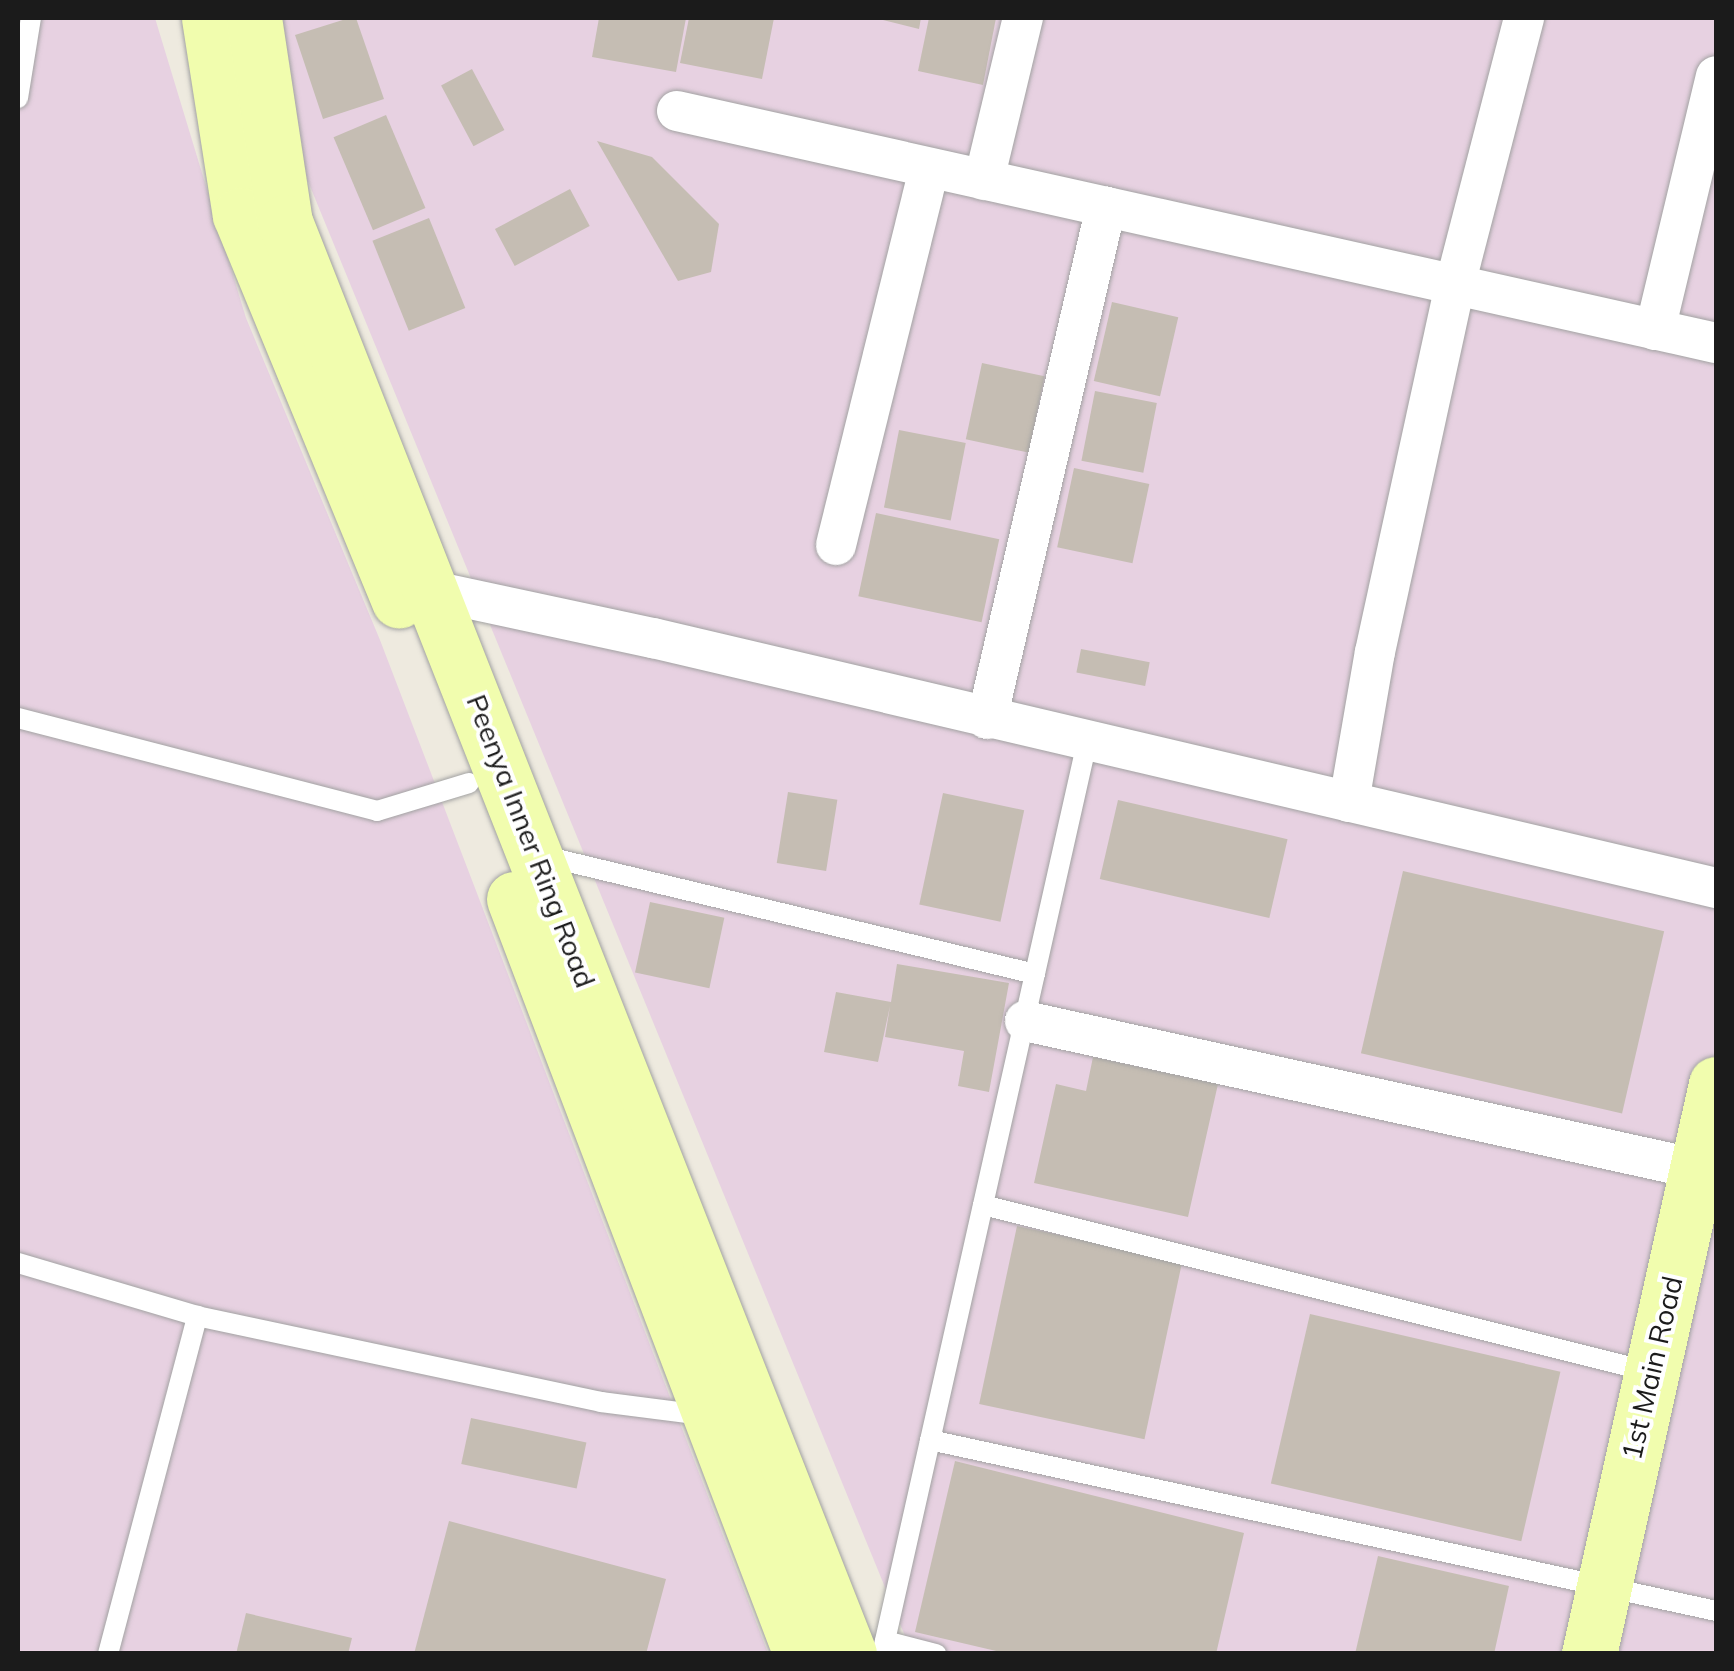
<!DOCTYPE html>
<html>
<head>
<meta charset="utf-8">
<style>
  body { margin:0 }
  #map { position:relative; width:1734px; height:1671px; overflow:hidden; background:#eeeadf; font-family:Mulish,sans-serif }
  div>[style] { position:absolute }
  .industrial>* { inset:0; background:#e7d1e1 }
  .building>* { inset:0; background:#c5bdb3; transform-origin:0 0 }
  .roads { filter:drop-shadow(0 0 2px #a2a2a2) drop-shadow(0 0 2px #a2a2a2) }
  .lane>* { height:20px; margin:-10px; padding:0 10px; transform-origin:10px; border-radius:10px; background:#fff }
  .street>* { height:40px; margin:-20px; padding:0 20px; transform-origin:20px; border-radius:20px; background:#fff }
  .secondary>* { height:55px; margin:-27.5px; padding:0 27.5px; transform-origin:27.5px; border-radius:27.5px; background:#f1fdae }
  span { translate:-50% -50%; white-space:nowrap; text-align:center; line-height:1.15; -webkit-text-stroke:8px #fff; paint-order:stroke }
  .street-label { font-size:28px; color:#1b1b1b }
  .frame { position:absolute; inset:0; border:20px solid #1b1b1b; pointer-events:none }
</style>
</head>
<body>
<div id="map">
  <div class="industrial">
    <div style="clip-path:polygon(18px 18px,155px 18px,246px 318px,380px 640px,768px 1653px,18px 1653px)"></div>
    <div style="clip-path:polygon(277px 18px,1716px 18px,1716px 1653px,912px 1653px,280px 113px)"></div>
  </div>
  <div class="building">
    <div style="clip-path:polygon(349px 18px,356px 18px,384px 99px,323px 119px,295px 35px)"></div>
    <div style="clip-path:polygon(599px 18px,686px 18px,676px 72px,592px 57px)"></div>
    <div style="clip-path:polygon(689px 18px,774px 18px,762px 79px,680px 63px)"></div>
    <div style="clip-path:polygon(875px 18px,921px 18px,919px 29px)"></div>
    <div style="clip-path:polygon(929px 18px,996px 18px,983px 85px,918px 71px)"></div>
    <div style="left:472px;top:69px;width:69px;height:35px;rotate:62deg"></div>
    <div style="left:386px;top:115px;width:101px;height:57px;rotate:67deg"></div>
    <div style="clip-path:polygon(597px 141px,652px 157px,719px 224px,711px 272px,678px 281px)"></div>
    <div style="left:570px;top:189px;width:42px;height:85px;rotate:62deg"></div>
    <div style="left:429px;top:218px;width:97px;height:61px;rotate:68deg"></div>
    <div style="left:1112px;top:302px;width:68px;height:81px;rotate:13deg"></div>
    <div style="left:982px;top:363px;width:64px;height:78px;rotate:12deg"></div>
    <div style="left:1095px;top:391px;width:63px;height:71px;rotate:11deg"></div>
    <div style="left:899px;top:430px;width:68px;height:79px;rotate:11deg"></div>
    <div style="left:1074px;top:468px;width:77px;height:81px;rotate:12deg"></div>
    <div style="left:876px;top:513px;width:126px;height:85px;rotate:12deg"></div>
    <div style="left:1081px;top:649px;width:70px;height:24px;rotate:11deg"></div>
    <div style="left:788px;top:792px;width:50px;height:72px;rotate:9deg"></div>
    <div style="left:943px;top:793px;width:83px;height:114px;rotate:12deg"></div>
    <div style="left:1118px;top:800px;width:174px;height:81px;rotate:13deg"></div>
    <div style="left:1403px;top:871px;width:268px;height:187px;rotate:13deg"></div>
    <div style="left:650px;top:902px;width:76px;height:72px;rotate:12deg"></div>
    <div style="clip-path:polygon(897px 964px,1009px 983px,989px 1092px,958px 1086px,964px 1051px,885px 1037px,890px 1006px,878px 1062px,824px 1052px,836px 992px,891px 1002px)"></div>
    <div style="clip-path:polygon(1093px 1057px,1218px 1084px,1188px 1217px,1034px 1183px,1056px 1084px,1086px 1091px)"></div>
    <div style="left:1017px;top:1226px;width:169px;height:182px;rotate:12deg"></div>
    <div style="left:1310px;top:1314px;width:257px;height:174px;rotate:13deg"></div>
    <div style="left:471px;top:1418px;width:118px;height:47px;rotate:12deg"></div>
    <div style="clip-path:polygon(955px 1461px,1244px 1533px,1216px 1654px,1009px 1654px,915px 1632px)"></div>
    <div style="clip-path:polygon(449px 1521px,666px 1579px,646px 1654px,414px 1654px)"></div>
    <div style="clip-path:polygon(1378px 1556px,1509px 1586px,1494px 1654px,1355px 1654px)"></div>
    <div style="clip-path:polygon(246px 1613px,352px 1638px,348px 1654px,236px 1654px)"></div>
  </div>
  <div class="roads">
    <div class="lane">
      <div style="left:18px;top:98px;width:81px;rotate:-80.8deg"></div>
      <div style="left:18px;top:718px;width:371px;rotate:14.5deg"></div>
      <div style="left:377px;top:811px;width:96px;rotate:-16.9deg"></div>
      <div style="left:544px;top:856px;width:505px;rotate:13.51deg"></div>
      <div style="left:983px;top:1205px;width:689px;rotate:14.04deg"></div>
      <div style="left:18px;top:1263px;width:187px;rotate:16.5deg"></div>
      <div style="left:197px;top:1316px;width:413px;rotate:12deg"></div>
      <div style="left:601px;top:1402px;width:103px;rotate:7.3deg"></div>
      <div style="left:930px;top:1440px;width:804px;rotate:12.27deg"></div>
      <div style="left:885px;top:1641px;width:53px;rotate:14.3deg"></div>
      <div style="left:108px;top:1654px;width:350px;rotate:-75.2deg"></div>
      <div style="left:882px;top:1654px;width:935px;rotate:-77.33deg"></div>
    </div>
    <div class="street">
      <div style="left:677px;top:111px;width:1065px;rotate:12.59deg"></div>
      <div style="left:984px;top:180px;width:167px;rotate:-76.5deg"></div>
      <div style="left:1655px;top:330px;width:261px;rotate:-76.5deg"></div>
      <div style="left:836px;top:545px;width:388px;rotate:-76.1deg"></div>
      <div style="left:433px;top:591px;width:225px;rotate:12.1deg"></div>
      <div style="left:653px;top:638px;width:1092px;rotate:13.23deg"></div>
      <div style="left:987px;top:719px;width:526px;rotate:-76.92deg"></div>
      <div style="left:1349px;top:802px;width:152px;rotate:-80.2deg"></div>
      <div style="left:1375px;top:652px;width:376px;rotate:-77.7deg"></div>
      <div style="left:1455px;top:285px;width:276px;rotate:-75.5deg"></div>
      <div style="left:1025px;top:1021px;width:688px;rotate:12.42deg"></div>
    </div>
    <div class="secondary">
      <div style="left:209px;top:18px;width:199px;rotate:81.1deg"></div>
      <div style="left:240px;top:215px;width:417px;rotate:67.6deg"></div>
      <div style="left:254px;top:18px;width:206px;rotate:81.4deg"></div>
      <div style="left:285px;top:222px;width:1539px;rotate:68.5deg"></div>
      <div style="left:514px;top:899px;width:808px;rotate:69.19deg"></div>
      <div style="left:1589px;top:1654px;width:584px;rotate:-77.44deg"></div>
    </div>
  </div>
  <div class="street-label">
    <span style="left:531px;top:841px;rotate:69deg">Peenya Inner Ring Road</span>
    <span style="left:1652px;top:1368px;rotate:-77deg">1st Main Road</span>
  </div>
  <div class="frame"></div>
</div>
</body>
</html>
